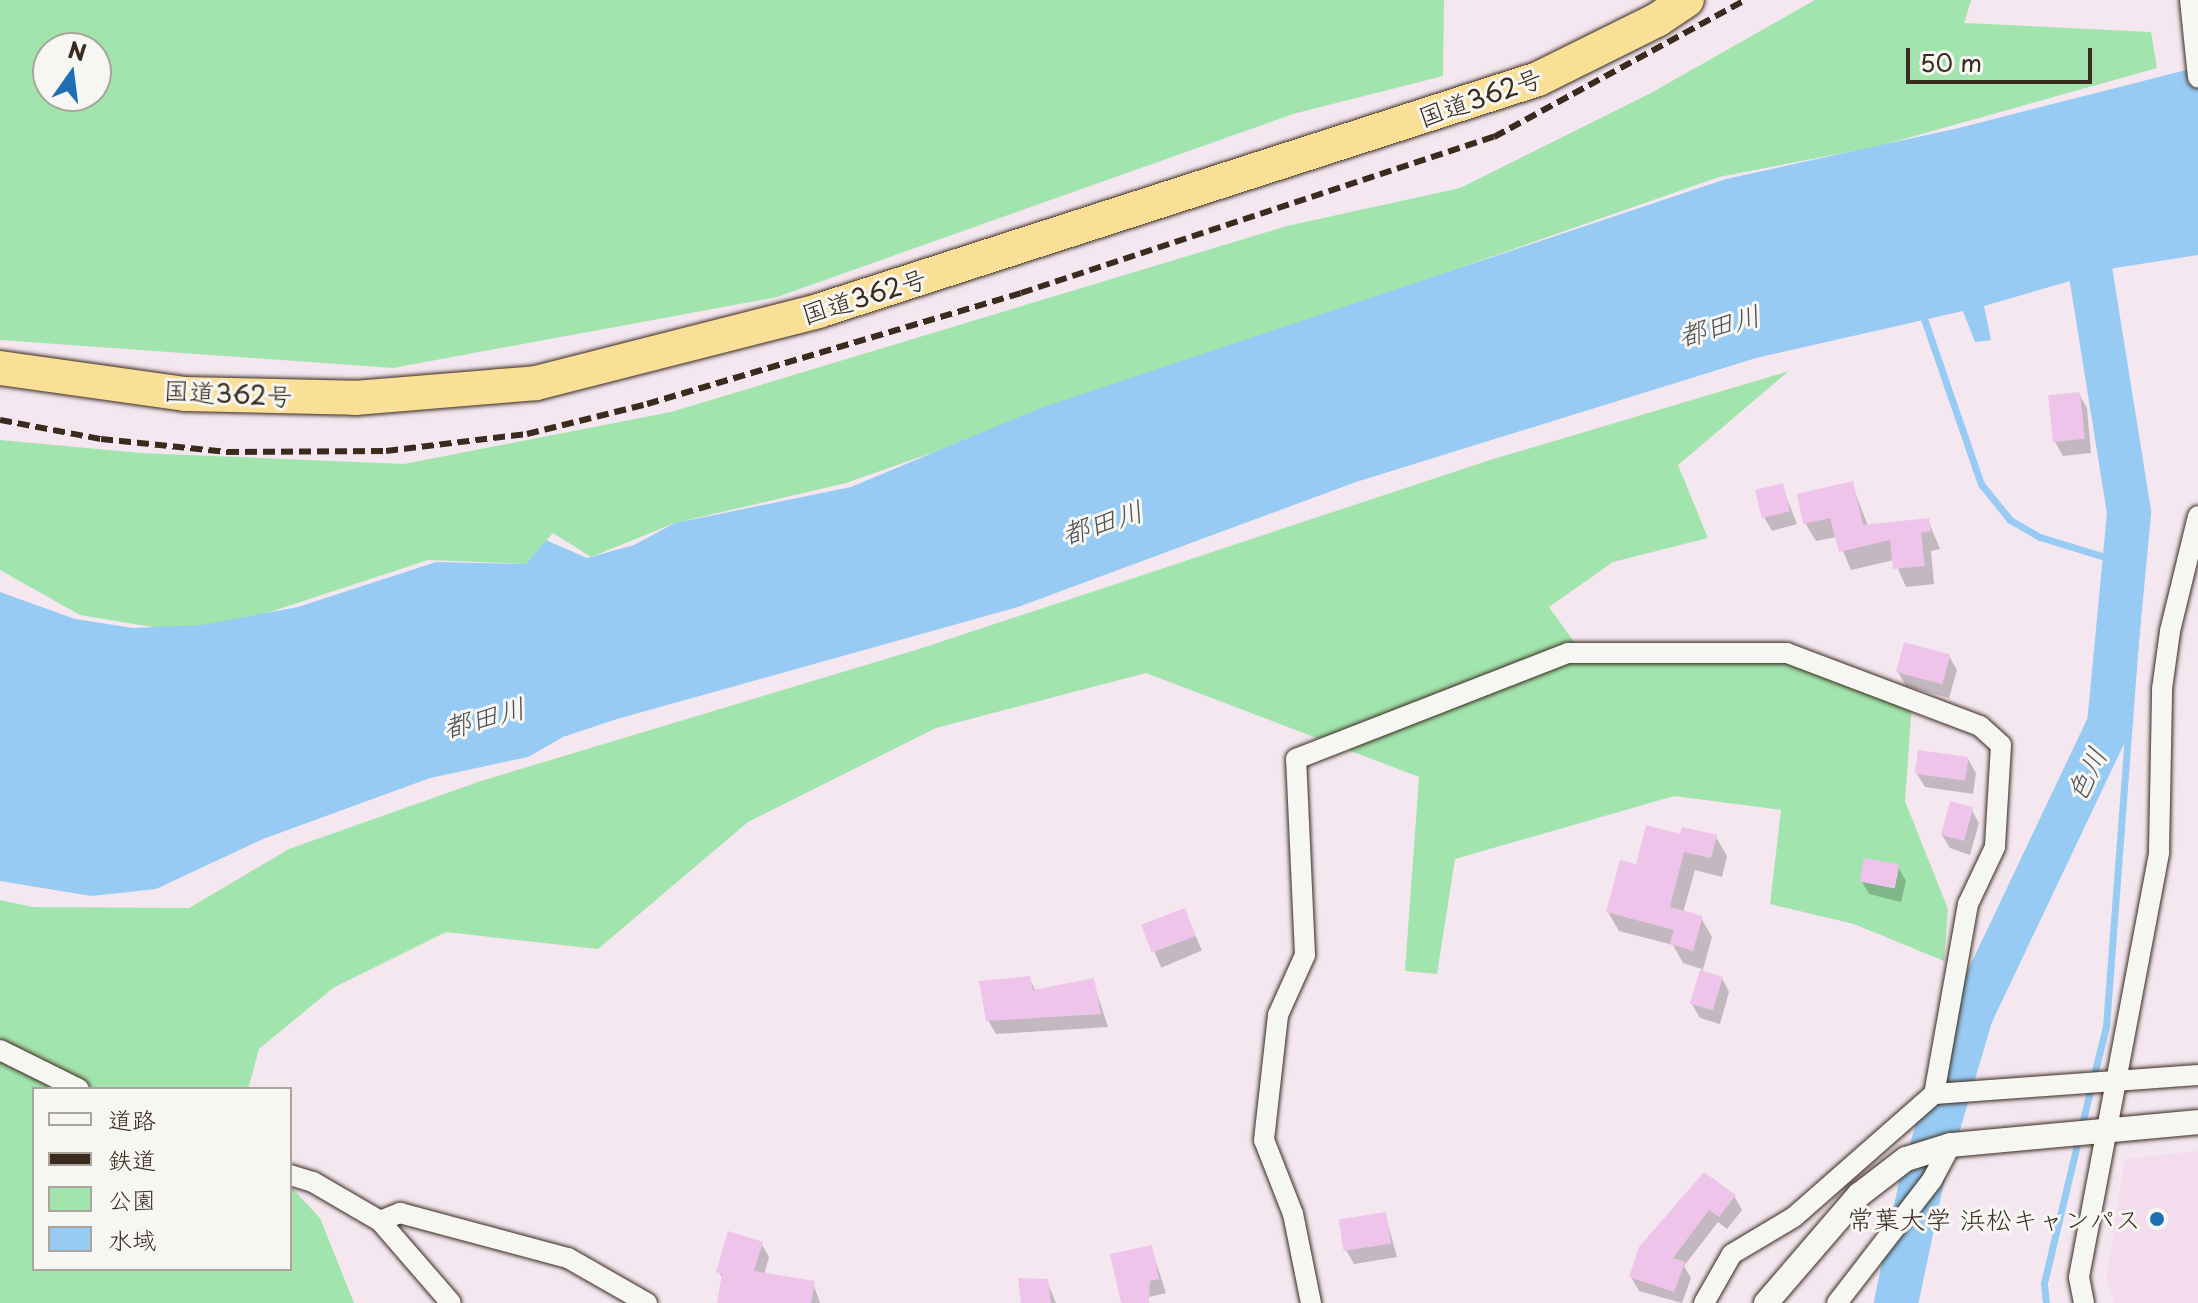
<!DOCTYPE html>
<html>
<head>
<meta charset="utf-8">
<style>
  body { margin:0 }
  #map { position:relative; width:2198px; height:1303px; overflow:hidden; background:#f4e7f0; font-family:"Playpen Sans","Klee One",sans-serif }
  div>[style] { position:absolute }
  .built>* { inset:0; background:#f2dcee }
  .green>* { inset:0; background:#a2e4ae }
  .water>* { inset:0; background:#97cbf4 }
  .shadow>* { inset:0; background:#0003; transform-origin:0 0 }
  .stream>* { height:7px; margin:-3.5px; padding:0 3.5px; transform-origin:3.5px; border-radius:3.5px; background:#97cbf4 }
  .river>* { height:44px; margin:-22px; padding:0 22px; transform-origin:22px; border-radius:22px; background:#97cbf4 }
  .building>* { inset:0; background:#efc4ea; transform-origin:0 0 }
  .roads { filter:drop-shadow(0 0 2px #3b2a1e) drop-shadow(0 0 2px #3b2a1e) }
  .minor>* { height:20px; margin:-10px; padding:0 10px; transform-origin:10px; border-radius:10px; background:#f6f6f2 }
  .tertiary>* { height:24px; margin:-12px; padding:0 12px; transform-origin:12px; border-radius:12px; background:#f6f6f2 }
  .trunk>* { height:34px; margin:-17px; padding:0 17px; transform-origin:17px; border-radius:17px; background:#fadf96 }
  .rail>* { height:6px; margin-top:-3px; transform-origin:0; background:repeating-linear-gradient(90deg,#3b2a1e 0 12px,transparent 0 18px) }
  .dots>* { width:22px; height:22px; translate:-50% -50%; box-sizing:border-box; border:4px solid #f6f6f2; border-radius:50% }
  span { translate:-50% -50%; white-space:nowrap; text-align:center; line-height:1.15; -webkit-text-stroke:6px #f6f6f2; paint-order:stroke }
  .street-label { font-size:26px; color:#3b2a1e }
  .poi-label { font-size:26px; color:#3b2a1e }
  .right { translate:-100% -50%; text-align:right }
  .water-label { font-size:28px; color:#525254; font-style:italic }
  .legend { position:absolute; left:32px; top:1087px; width:260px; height:184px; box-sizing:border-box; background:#f6f6f2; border:2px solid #aba49d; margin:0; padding:10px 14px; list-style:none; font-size:24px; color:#3b2a1e }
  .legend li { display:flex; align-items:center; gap:16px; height:40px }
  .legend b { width:40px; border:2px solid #aba49d }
  .north { position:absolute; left:32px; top:32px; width:80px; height:80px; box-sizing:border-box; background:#f6f6f2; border:2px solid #aba49d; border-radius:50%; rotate:14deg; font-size:22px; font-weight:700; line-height:32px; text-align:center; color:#3b2a1e }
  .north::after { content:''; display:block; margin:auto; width:28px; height:36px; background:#1f6fb2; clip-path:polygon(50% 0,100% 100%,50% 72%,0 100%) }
  .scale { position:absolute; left:1906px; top:48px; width:186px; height:36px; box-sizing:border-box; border:4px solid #3b2a1e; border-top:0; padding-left:10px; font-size:24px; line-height:28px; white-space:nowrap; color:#3b2a1e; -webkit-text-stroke:6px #f6f6f2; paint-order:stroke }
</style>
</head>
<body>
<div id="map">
  <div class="built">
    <div style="clip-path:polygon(2198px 1151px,2198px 1303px,2114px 1303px,2106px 1279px,2125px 1159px)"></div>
  </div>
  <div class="green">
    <div style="clip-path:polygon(evenodd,0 0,1444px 0,1443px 76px,1293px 114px,777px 297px,393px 368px,0 340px,0 0,48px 48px,96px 48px,96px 96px,48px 96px,48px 48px)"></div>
    <div style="clip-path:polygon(1815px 0,1971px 0,1964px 23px,2151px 32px,2157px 68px,1879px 146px,1719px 177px,846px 483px,675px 523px,591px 557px,553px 533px,526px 564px,428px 560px,200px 635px,80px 615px,0 570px,0 440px,141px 453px,404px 464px,671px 412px,1287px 226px,1460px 188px,1651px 93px)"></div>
    <div style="clip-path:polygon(1789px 371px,1678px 465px,1708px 538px,1613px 562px,1549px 607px,1582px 653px,1798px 657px,1912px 702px,1905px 801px,1948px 909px,1944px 961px,1854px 924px,1770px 904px,1781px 810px,1674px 796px,1455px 859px,1437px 974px,1405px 971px,1419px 777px,1146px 673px,936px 728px,748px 822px,598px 949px,446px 932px,333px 988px,259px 1049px,248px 1089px,34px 1089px,34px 1269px,290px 1269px,290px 1186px,320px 1218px,354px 1303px,0 1303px,0 900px,33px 907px,189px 908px,289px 849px,481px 781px,919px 649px,1490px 460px)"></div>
  </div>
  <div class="water">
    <div style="clip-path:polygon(2198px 67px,2198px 255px,2115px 268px,1984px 306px,1991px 340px,1975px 342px,1963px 311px,1756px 358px,1356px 482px,1018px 607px,617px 719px,563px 737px,528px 757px,430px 778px,263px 839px,156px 889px,91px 896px,0 881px,0 592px,75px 619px,133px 628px,202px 625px,298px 607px,436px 562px,526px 564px,546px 540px,587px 558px,634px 545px,675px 523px,851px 487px,1038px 409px,1726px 179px,1959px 128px)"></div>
  </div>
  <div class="shadow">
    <div style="clip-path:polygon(2079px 394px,2087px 408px,2091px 453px,2063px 456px,2055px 442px)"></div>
    <div style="clip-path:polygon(1852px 484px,1868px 526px,1928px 520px,1940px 549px,1931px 551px,1934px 584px,1906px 587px,1894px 560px,1851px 570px,1837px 537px,1816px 541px,1805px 523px)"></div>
    <div style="clip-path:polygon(1782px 486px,1797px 524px,1772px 531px,1764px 517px)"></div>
    <div style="clip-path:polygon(1949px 656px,1957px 670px,1949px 698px,1906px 686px,1898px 672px)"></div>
    <div style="clip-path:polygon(1968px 759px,1976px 773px,1973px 794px,1925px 787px,1917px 774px)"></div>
    <div style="clip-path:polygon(1971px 809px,1979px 823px,1970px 855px,1950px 848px,1942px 835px)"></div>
    <div style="clip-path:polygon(1682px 837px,1716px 837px,1727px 856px,1722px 877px,1695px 870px,1683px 913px,1701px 918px,1712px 937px,1702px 973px,1722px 978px,1729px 992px,1720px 1024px,1700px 1018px,1692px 1004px,1702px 969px,1683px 963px,1673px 945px,1619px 931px,1608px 912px,1637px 867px)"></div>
    <div style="clip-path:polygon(1898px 867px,1906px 881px,1901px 902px,1869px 894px,1861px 880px)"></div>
    <div style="left:1185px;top:911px;width:43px;height:44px;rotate:67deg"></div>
    <div style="clip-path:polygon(1029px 978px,1036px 991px,1093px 981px,1108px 1027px,996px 1034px,988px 1020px)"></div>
    <div style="clip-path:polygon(1704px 1174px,1734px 1196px,1742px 1210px,1727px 1229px,1718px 1222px,1684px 1266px,1691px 1278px,1682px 1303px,1639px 1291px,1631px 1277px)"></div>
    <div style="clip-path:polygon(1385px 1214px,1397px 1257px,1354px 1264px,1346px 1250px)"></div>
    <div style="clip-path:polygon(761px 1243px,769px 1257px,764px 1275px,813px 1283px,820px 1303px,719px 1303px,723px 1279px,719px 1272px)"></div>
    <div style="clip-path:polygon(1151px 1247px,1166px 1293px,1127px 1302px)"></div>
    <div style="clip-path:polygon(1047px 1281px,1056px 1303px,1023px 1303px)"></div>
  </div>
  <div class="stream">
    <div style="left:1921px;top:310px;width:184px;rotate:71deg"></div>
    <div style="left:1981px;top:484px;width:46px;rotate:51.1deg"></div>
    <div style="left:2010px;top:520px;width:34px;rotate:30deg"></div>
    <div style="left:2040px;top:537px;width:92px;rotate:17.1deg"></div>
    <div style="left:2128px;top:564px;width:26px;rotate:65deg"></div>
    <div style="left:2139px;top:588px;width:439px;rotate:94.3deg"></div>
    <div style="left:2106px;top:1026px;width:105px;rotate:103.8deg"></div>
    <div style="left:2046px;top:1303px;width:20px;rotate:-96deg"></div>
    <div style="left:2044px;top:1283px;width:147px;rotate:-76.6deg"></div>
  </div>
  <div class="river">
    <div style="left:1896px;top:1303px;width:122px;rotate:-78.1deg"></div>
    <div style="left:1921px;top:1184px;width:176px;rotate:-73.5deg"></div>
    <div style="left:1971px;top:1015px;width:321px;rotate:-64.6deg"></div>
    <div style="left:2109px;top:725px;width:214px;rotate:-84.6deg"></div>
    <div style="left:2129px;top:512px;width:297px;rotate:-99.1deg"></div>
  </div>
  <div class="building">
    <div style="left:2080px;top:392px;width:47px;height:32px;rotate:84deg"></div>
    <div style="clip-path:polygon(1853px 481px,1863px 525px,1929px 518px,1931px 531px,1921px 533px,1925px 566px,1893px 569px,1890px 540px,1839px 552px,1830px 518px,1803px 524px,1797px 494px)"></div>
    <div style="left:1783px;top:483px;width:29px;height:29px;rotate:76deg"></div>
    <div style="left:1904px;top:642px;width:48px;height:31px;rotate:15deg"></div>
    <div style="left:1918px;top:750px;width:51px;height:24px;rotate:8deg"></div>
    <div style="left:1950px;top:801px;width:24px;height:35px;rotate:15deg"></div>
    <div style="clip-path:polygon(1646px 825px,1680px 834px,1682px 827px,1717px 835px,1711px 858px,1684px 852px,1670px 907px,1703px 916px,1693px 951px,1670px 944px,1674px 930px,1606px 912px,1620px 860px,1636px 864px)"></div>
    <div style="left:1864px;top:858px;width:36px;height:24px;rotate:11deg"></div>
    <div style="left:1185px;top:908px;width:30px;height:47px;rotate:69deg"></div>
    <div style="left:1700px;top:970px;width:24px;height:35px;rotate:17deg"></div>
    <div style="clip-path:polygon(1030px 976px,1033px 990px,1094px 978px,1101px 1014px,986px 1021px,979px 981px)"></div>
    <div style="clip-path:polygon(1704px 1172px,1736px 1195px,1719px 1217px,1709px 1210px,1673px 1258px,1685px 1262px,1674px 1292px,1629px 1277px,1639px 1247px)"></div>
    <div style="left:1386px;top:1212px;width:32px;height:48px;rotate:81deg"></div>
    <div style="clip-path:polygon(728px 1231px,763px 1242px,754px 1271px,815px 1281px,811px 1303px,717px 1303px,722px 1274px,716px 1272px)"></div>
    <div style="clip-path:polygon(1152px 1245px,1159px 1279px,1150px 1281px,1149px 1303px,1121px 1303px,1110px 1254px)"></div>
    <div style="clip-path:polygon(1018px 1278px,1048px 1279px,1051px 1303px,1021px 1303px)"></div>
  </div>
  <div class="roads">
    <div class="minor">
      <div style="left:2190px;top:0;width:78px;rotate:84.1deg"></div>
      <div style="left:0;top:1050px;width:88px;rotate:26.3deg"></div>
      <div style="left:290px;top:1175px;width:24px;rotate:17deg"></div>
      <div style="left:313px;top:1182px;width:78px;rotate:30.2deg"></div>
      <div style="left:380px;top:1221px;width:108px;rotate:49.1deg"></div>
      <div style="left:380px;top:1221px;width:22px;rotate:-22deg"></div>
      <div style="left:400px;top:1213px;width:174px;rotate:15deg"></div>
      <div style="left:568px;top:1258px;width:91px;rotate:29.7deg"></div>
      <div style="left:1311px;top:1303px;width:91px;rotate:-101.4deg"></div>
      <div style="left:1293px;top:1214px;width:79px;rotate:-111.4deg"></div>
      <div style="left:1264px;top:1140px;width:126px;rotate:-83.6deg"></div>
      <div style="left:1278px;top:1015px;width:66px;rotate:-65.8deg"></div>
      <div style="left:1305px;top:955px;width:196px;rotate:-92.6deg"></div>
      <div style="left:1296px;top:759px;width:292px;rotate:-21.3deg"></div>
      <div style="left:1568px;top:653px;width:219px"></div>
      <div style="left:1787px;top:653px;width:206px;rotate:20.7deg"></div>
      <div style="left:1980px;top:726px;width:28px;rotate:42deg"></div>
      <div style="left:2001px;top:745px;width:102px;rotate:93.4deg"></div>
      <div style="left:1995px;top:847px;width:63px;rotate:115.3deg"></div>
      <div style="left:1968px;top:904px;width:193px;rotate:100.1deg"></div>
      <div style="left:1704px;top:1303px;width:56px;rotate:-60.3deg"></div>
      <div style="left:1732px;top:1254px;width:72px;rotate:-30.8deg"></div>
      <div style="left:1794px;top:1217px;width:186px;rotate:-41.3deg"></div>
      <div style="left:1934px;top:1094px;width:265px;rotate:-4.1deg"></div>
      <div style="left:1837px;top:1303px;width:155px;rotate:-52.3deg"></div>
      <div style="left:1932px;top:1180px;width:40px;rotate:-62deg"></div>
      <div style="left:2084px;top:1303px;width:26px;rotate:-101deg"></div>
      <div style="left:2079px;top:1277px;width:432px;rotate:-79.3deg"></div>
      <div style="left:2159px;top:852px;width:163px;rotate:-88.9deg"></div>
      <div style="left:2162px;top:689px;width:59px;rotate:-82.1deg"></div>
      <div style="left:2170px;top:631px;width:118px;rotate:-76.3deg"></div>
    </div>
    <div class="tertiary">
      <div style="left:1766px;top:1303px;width:143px;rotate:-49.3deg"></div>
      <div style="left:1859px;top:1195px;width:59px;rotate:-37.5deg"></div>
      <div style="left:1906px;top:1159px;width:47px;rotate:-17.3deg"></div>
      <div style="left:1951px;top:1145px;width:248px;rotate:-5.3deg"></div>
    </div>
    <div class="trunk">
      <div style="left:0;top:368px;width:187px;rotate:8deg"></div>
      <div style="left:185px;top:394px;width:170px;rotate:1.3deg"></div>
      <div style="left:355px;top:398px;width:182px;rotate:-4.7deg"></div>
      <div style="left:536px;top:383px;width:291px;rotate:-14.3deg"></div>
      <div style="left:818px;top:311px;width:756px;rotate:-17.86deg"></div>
      <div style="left:1538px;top:79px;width:133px;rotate:-26.4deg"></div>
      <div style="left:1657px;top:20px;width:36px;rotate:-34deg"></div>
    </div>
  </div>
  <div class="rail">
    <div style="left:0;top:420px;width:103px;rotate:10.7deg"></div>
    <div style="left:101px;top:439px;width:127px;rotate:5.9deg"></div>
    <div style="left:227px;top:452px;width:159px;rotate:-0.4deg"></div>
    <div style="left:386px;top:451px;width:142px;rotate:-6.9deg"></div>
    <div style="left:527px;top:434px;width:124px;rotate:-14deg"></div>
    <div style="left:647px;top:404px;width:390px;rotate:-16.5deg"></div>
    <div style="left:1021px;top:293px;width:498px;rotate:-18.3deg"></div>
    <div style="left:1494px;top:137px;width:286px;rotate:-28.6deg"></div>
  </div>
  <div class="dots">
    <div style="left:2157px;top:1219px;background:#1f6fb2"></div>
  </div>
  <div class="street-label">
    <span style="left:1480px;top:97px;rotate:-19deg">国道362号</span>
    <span style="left:864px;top:296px;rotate:-17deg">国道362号</span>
    <span style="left:228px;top:393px;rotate:3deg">国道362号</span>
  </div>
  <div class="poi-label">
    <span class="right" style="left:2141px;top:1219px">常葉大学 浜松キャンパス</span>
  </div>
  <div class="water-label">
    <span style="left:1719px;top:325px;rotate:-16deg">都田川</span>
    <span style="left:1102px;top:522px;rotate:-18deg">都田川</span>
    <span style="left:484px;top:717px;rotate:-15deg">都田川</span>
    <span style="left:2086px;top:774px;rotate:-64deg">色川</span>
  </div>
  <ul class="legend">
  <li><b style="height:10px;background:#f6f6f2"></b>道路</li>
  <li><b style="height:10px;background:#3b2a1e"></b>鉄道</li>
  <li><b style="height:22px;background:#a2e4ae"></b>公園</li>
  <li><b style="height:22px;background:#97cbf4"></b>水域</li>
  </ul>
  <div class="north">N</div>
  <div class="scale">50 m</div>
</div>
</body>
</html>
